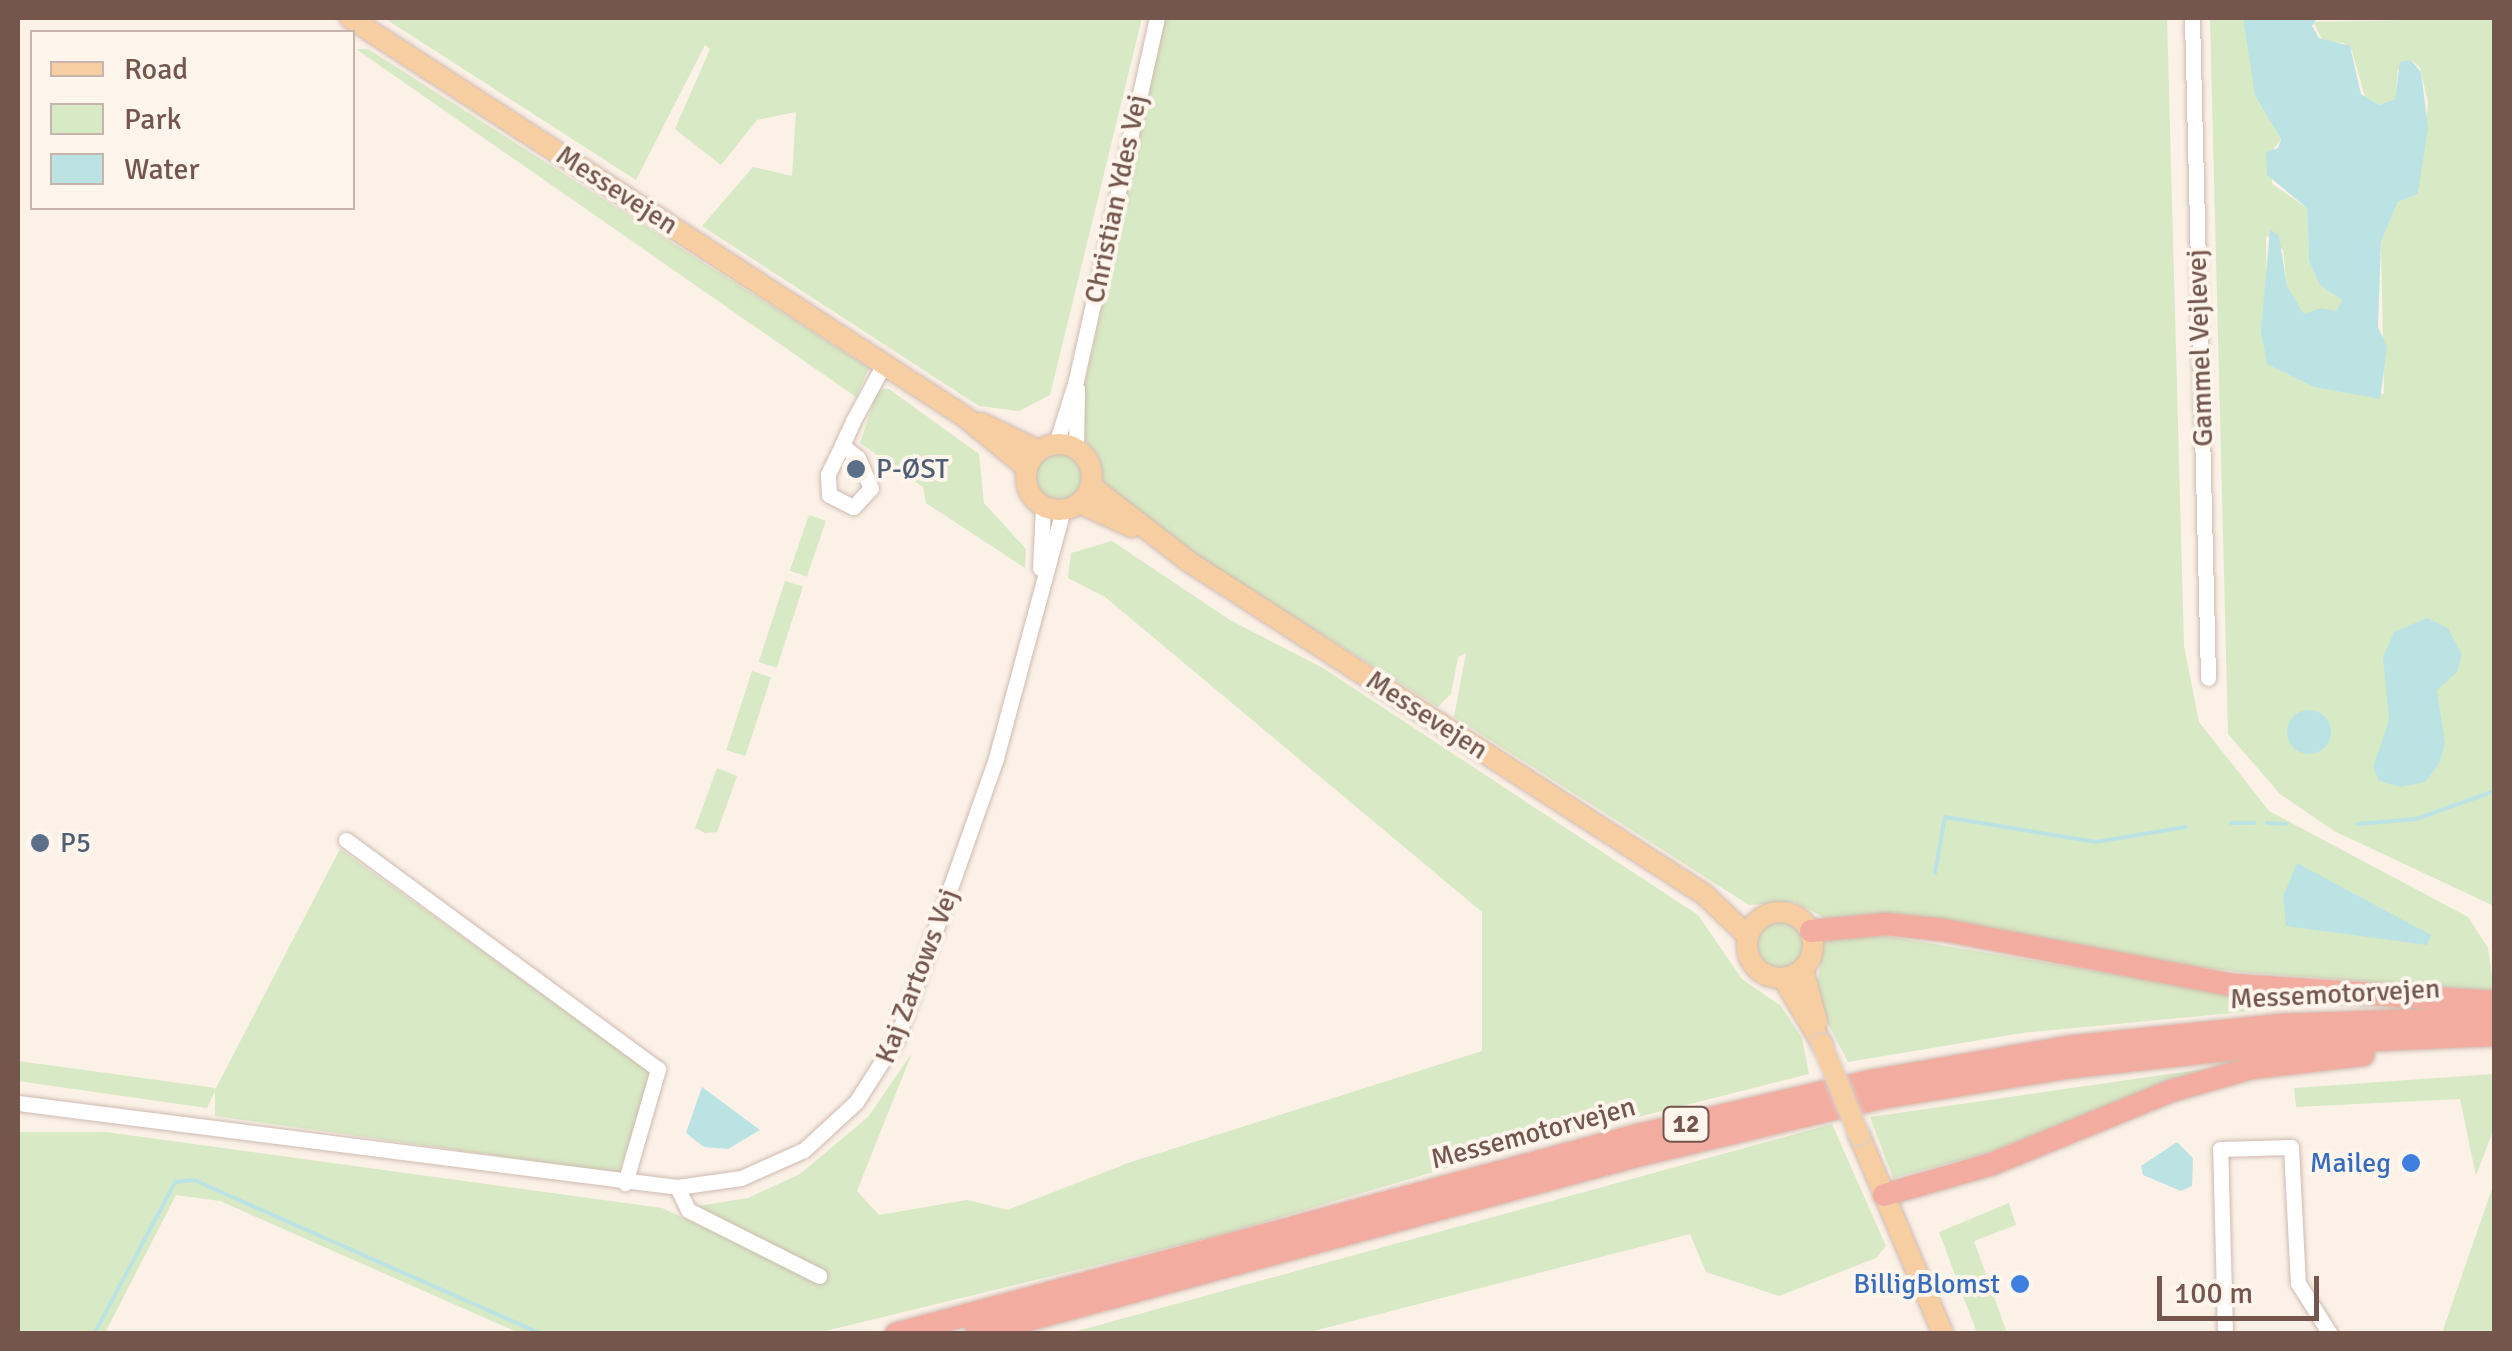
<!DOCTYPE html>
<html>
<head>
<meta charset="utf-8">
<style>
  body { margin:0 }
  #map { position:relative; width:2512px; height:1351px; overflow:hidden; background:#fbf1e7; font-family:Signika,sans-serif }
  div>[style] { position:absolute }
  .green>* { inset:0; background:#d8e9c5; transform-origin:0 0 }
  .round { border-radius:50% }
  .water>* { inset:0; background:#bce3e4 }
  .stream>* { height:4px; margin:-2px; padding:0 2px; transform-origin:2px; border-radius:2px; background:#bce3e4 }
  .roads { filter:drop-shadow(0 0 2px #cfbab0) drop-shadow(0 0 2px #cfbab0) }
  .minor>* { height:15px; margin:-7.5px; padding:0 7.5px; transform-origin:7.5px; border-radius:7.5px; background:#fff }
  .major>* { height:20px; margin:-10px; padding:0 10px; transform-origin:10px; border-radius:10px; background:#f7cea2 }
  .major>.ring { margin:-10px; padding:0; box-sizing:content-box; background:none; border:20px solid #f7cea2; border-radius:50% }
  .highway>* { height:22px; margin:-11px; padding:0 11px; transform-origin:11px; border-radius:11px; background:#f3ada0 }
  .bridges { filter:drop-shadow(0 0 2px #d8d0cd) drop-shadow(0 0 2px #d8d0cd) }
  .major-bridge>* { height:20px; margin:-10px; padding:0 10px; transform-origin:10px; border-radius:10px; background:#f7cea2 }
  .dots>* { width:28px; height:28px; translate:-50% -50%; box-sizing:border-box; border:5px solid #fef5ed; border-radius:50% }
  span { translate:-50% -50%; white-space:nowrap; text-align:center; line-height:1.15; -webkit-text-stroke:8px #fef5ed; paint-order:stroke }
  .shield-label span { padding:2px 8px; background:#fef5ed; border:2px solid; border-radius:8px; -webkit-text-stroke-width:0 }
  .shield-label { font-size:25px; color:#74564c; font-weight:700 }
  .street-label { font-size:28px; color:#74564c }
  .service-label { font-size:28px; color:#4e5e75 }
  .left { translate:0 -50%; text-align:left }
  .shop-label { font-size:28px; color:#366cbe }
  .right { translate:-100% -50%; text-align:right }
  .frame { position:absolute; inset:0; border:20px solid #74564c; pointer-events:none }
  .legend { position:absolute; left:30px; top:30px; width:325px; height:180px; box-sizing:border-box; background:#fef5ed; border:2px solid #c7b5ad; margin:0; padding:12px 18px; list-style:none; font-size:30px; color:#74564c }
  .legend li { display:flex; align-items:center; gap:20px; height:50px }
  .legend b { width:50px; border:2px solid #c7b5ad }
  .scale { position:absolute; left:2157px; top:1276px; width:162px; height:45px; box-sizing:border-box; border:5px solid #74564c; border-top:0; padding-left:12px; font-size:30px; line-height:35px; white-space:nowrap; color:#74564c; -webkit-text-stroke:8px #fef5ed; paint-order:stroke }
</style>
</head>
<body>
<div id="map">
  <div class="green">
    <div style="clip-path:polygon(384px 18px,1142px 18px,1050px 395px,1019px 411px,979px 406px,702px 226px,753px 167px,792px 176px,796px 112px,757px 120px,721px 165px,675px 129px,710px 49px,705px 45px,636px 180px)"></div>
    <div style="clip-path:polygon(1165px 18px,2167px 18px,2184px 646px,2199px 722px,2269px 811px,2468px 917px,2488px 948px,2494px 991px,2240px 972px,1829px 920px,1794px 902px,1749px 905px,1454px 717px,1466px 653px,1458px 657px,1451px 694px,1438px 707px,1148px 525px,1104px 482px,1098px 456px,1083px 437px,1084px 388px)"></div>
    <div style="clip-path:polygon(2210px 18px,2243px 18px,2249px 29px,2255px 96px,2281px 139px,2272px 151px,2272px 184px,2307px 208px,2309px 261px,2320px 285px,2342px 300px,2337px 311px,2304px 315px,2287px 286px,2283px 250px,2266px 235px,2267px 363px,2314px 387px,2384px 394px,2381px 242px,2398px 202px,2418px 194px,2428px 102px,2420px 68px,2411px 60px,2398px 70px,2395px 99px,2379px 105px,2366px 100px,2352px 51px,2344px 43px,2323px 41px,2313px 22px,2494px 18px,2494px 906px,2334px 831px,2280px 794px,2228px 734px)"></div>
    <div style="clip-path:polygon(356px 49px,368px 49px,869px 368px,856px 397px)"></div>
    <div style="clip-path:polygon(878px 389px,889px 389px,979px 454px,984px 503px,1026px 549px,1025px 568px,926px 503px,923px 487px,860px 443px)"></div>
    <div class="round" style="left:1035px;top:454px;width:46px;height:46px"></div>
    <div style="left:809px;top:515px;width:18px;height:59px;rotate:19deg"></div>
    <div style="clip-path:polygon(1112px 541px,1230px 620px,1323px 668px,1698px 915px,1742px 979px,1781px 1006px,1802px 1038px,1809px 1074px,1511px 1149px,1217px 1236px,817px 1333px,519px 1333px,220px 1201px,176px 1195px,105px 1333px,18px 1334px,18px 1132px,106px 1132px,662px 1208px,819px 1280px,825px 1275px,698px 1206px,748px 1198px,800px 1174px,868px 1117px,912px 1053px,857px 1191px,879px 1215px,967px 1200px,1008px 1210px,1128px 1163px,1482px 1051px,1482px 912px,1105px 597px,1068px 578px,1071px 553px)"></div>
    <div style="left:785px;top:581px;width:19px;height:85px;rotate:18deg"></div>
    <div style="left:752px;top:671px;width:20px;height:83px;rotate:18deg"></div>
    <div style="clip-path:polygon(717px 768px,737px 776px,717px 832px,705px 833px,695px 828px)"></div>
    <div style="clip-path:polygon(340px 849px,652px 1073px,619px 1173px,215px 1116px,215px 1091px,207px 1108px,18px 1081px,18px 1061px,216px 1088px)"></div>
    <div class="round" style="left:1758px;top:922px;width:46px;height:46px"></div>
    <div style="clip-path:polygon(1886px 936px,2306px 1006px,2022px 1033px,1848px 1062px,1815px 999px,1824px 938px)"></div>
    <div style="clip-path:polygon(2211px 1068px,1987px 1153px,1893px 1178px,1870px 1117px)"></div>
    <div style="clip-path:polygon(2494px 1074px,2494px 1128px,2476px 1176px,2460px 1099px,2296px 1107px,2294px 1088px)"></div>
    <div style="clip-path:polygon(1832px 1124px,1886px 1246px,1876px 1258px,1779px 1296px,1706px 1272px,1690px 1234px,1306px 1333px,1070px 1333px)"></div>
    <div style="clip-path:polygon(2494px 1183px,2494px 1333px,2442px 1333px)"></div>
    <div style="clip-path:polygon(2009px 1203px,2016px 1225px,1974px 1241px,2007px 1333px,1977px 1333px,1939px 1232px)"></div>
  </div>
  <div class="water">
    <div style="clip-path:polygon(2243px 18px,2317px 18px,2312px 26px,2319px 38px,2350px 46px,2361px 94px,2379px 105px,2395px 99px,2400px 62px,2411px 60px,2421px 72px,2428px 128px,2418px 194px,2398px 202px,2381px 242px,2378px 327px,2387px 347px,2380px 399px,2314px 387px,2267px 364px,2261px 331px,2270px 229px,2279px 236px,2287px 286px,2304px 314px,2321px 308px,2336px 311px,2342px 300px,2320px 285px,2309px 261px,2307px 208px,2267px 175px,2266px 152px,2278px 148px,2281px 139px,2255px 96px)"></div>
    <div style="clip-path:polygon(2427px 618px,2448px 628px,2462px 655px,2457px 672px,2437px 690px,2445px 743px,2439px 764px,2425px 782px,2401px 787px,2379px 781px,2373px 767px,2389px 720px,2383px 657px,2394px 632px)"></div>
    <div class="round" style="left:2287px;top:710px;width:44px;height:44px"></div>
    <div style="clip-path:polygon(2297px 863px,2431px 935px,2427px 945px,2286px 926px,2283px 896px)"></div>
    <div style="clip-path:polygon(702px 1087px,760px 1130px,728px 1149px,704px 1147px,686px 1133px)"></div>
    <div style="clip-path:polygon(2177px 1142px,2193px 1158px,2192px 1186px,2181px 1191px,2143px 1175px,2141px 1166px)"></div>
  </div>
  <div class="stream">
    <div style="left:2231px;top:823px;width:23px"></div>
    <div style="left:2267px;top:823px;width:19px;rotate:3deg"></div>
    <div style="left:2358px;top:824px;width:58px;rotate:-4.9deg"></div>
    <div style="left:2416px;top:819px;width:83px;rotate:-19.7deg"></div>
    <div style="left:1935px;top:873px;width:57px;rotate:-79.9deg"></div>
    <div style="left:1945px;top:817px;width:153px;rotate:9.4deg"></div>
    <div style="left:2096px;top:842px;width:91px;rotate:-9.5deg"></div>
    <div style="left:94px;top:1334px;width:172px;rotate:-61.9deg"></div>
    <div style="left:175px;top:1182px;width:19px;rotate:-6deg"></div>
    <div style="left:194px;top:1180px;width:381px;rotate:23.9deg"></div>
  </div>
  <div class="roads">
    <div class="minor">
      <div style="left:2192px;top:18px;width:660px;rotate:88.61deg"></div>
      <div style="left:1056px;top:444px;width:67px;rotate:-72.6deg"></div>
      <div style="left:1076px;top:380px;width:371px;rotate:-77.4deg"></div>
      <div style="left:842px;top:445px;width:21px;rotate:39deg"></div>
      <div style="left:858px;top:458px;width:33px;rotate:67deg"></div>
      <div style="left:871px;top:488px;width:26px;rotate:133deg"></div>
      <div style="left:853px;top:507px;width:27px;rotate:-153deg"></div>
      <div style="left:829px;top:495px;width:21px;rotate:-93deg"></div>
      <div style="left:828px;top:474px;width:32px;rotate:-64deg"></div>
      <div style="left:842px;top:445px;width:26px;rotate:-65deg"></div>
      <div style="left:853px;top:421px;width:65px;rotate:-61.5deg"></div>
      <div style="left:1076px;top:449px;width:60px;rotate:-89deg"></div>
      <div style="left:1040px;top:568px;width:62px;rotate:-87.2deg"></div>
      <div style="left:346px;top:840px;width:387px;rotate:36.3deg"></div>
      <div style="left:658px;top:1069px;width:119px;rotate:106.1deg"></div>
      <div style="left:18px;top:1103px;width:664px;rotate:7.26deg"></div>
      <div style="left:677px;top:1187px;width:65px;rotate:-8deg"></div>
      <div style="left:741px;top:1178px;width:69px;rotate:-24deg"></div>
      <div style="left:804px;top:1150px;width:71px;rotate:-42.7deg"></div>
      <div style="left:856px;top:1102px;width:76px;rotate:-57.4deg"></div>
      <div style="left:897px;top:1038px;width:297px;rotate:-70.5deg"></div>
      <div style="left:996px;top:758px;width:257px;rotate:-74.9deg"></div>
      <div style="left:677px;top:1187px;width:25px;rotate:64deg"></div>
      <div style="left:688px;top:1210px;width:147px;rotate:26.7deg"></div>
      <div style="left:2225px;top:1334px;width:185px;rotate:-91.5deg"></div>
      <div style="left:2220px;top:1149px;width:71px;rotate:-1.6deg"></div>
      <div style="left:2291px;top:1147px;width:136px;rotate:87.1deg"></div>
      <div style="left:2298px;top:1283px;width:60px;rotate:57.9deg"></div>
    </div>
    <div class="major">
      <div style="left:350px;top:18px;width:733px;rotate:32.97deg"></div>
      <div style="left:965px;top:417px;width:80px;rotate:39.4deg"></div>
      <div style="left:981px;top:423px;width:64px;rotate:25.8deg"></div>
      <div class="ring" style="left:1026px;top:444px;width:46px;height:46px"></div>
      <div style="left:1091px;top:486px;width:123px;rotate:37.7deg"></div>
      <div style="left:1188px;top:561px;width:616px;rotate:32.86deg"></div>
      <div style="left:1705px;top:895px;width:59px;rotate:43.6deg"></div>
      <div style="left:1079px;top:503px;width:58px;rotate:24.4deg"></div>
      <div class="ring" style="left:1747px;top:912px;width:46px;height:46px"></div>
      <div style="left:1803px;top:970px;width:54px;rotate:74.9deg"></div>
      <div style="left:1783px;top:978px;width:77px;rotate:59.4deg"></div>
      <div style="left:1859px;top:1135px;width:216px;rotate:67.1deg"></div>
    </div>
    <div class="highway">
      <div style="left:1811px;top:931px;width:75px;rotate:-5.3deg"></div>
      <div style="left:1886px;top:924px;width:58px;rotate:5.9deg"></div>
      <div style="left:1944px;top:930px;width:294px;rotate:10.8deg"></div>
      <div style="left:2233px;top:985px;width:262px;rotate:3.7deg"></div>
      <div style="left:1884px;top:1195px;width:112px;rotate:-16deg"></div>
      <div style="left:1992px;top:1164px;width:193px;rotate:-22.2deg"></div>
      <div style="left:2171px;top:1091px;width:84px;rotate:-15.9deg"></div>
      <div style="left:2252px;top:1068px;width:112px;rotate:-6.7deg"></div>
      <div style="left:896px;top:1334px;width:764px;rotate:-15.02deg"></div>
      <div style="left:1634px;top:1136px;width:243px;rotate:-13.1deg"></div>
      <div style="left:1871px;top:1081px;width:199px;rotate:-9.8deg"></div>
      <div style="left:2067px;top:1047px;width:213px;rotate:-5.9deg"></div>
      <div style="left:2279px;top:1025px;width:215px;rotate:-2.1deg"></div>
      <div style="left:976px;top:1334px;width:688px;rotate:-15.09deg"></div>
      <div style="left:1640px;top:1155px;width:247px;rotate:-13.4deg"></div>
      <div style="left:1880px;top:1098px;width:194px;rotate:-9.2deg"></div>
      <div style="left:2072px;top:1067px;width:211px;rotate:-6.3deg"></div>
      <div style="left:2282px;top:1044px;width:212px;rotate:-2.4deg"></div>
    </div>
  </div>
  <div class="bridges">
    <div class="major-bridge">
      <div style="left:1822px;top:1044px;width:98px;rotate:67.9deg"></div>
    </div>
  </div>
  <div class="dots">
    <div style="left:856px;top:469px;background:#5c6f8a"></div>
    <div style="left:40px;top:843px;background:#5c6f8a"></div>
    <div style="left:2411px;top:1163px;background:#3f7fe0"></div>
    <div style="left:2020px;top:1284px;background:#3f7fe0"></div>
  </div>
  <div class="shield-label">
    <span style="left:1686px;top:1124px">12</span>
  </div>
  <div class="street-label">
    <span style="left:617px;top:190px;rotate:33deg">Messevejen</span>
    <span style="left:1116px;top:199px;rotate:-78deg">Christian Ydes Vej</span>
    <span style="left:2200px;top:348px;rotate:-92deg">Gammel Vejlevej</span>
    <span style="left:1427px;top:715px;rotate:33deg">Messevejen</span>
    <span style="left:917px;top:976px;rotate:-69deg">Kaj Zartows Vej</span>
    <span style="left:2335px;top:994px;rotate:-3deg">Messemotorvejen</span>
    <span style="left:1533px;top:1133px;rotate:-15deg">Messemotorvejen</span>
  </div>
  <div class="service-label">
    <span class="left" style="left:876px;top:469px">P-ØST</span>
    <span class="left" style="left:60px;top:843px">P5</span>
  </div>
  <div class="shop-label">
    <span class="right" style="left:2391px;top:1163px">Maileg</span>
    <span class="right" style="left:2000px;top:1284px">BilligBlomst</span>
  </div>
  <div class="frame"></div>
  <ul class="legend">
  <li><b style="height:12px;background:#f7cea2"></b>Road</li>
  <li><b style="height:28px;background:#d8e9c5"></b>Park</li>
  <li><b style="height:28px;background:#bce3e4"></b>Water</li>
  </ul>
  <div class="scale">100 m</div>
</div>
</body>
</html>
